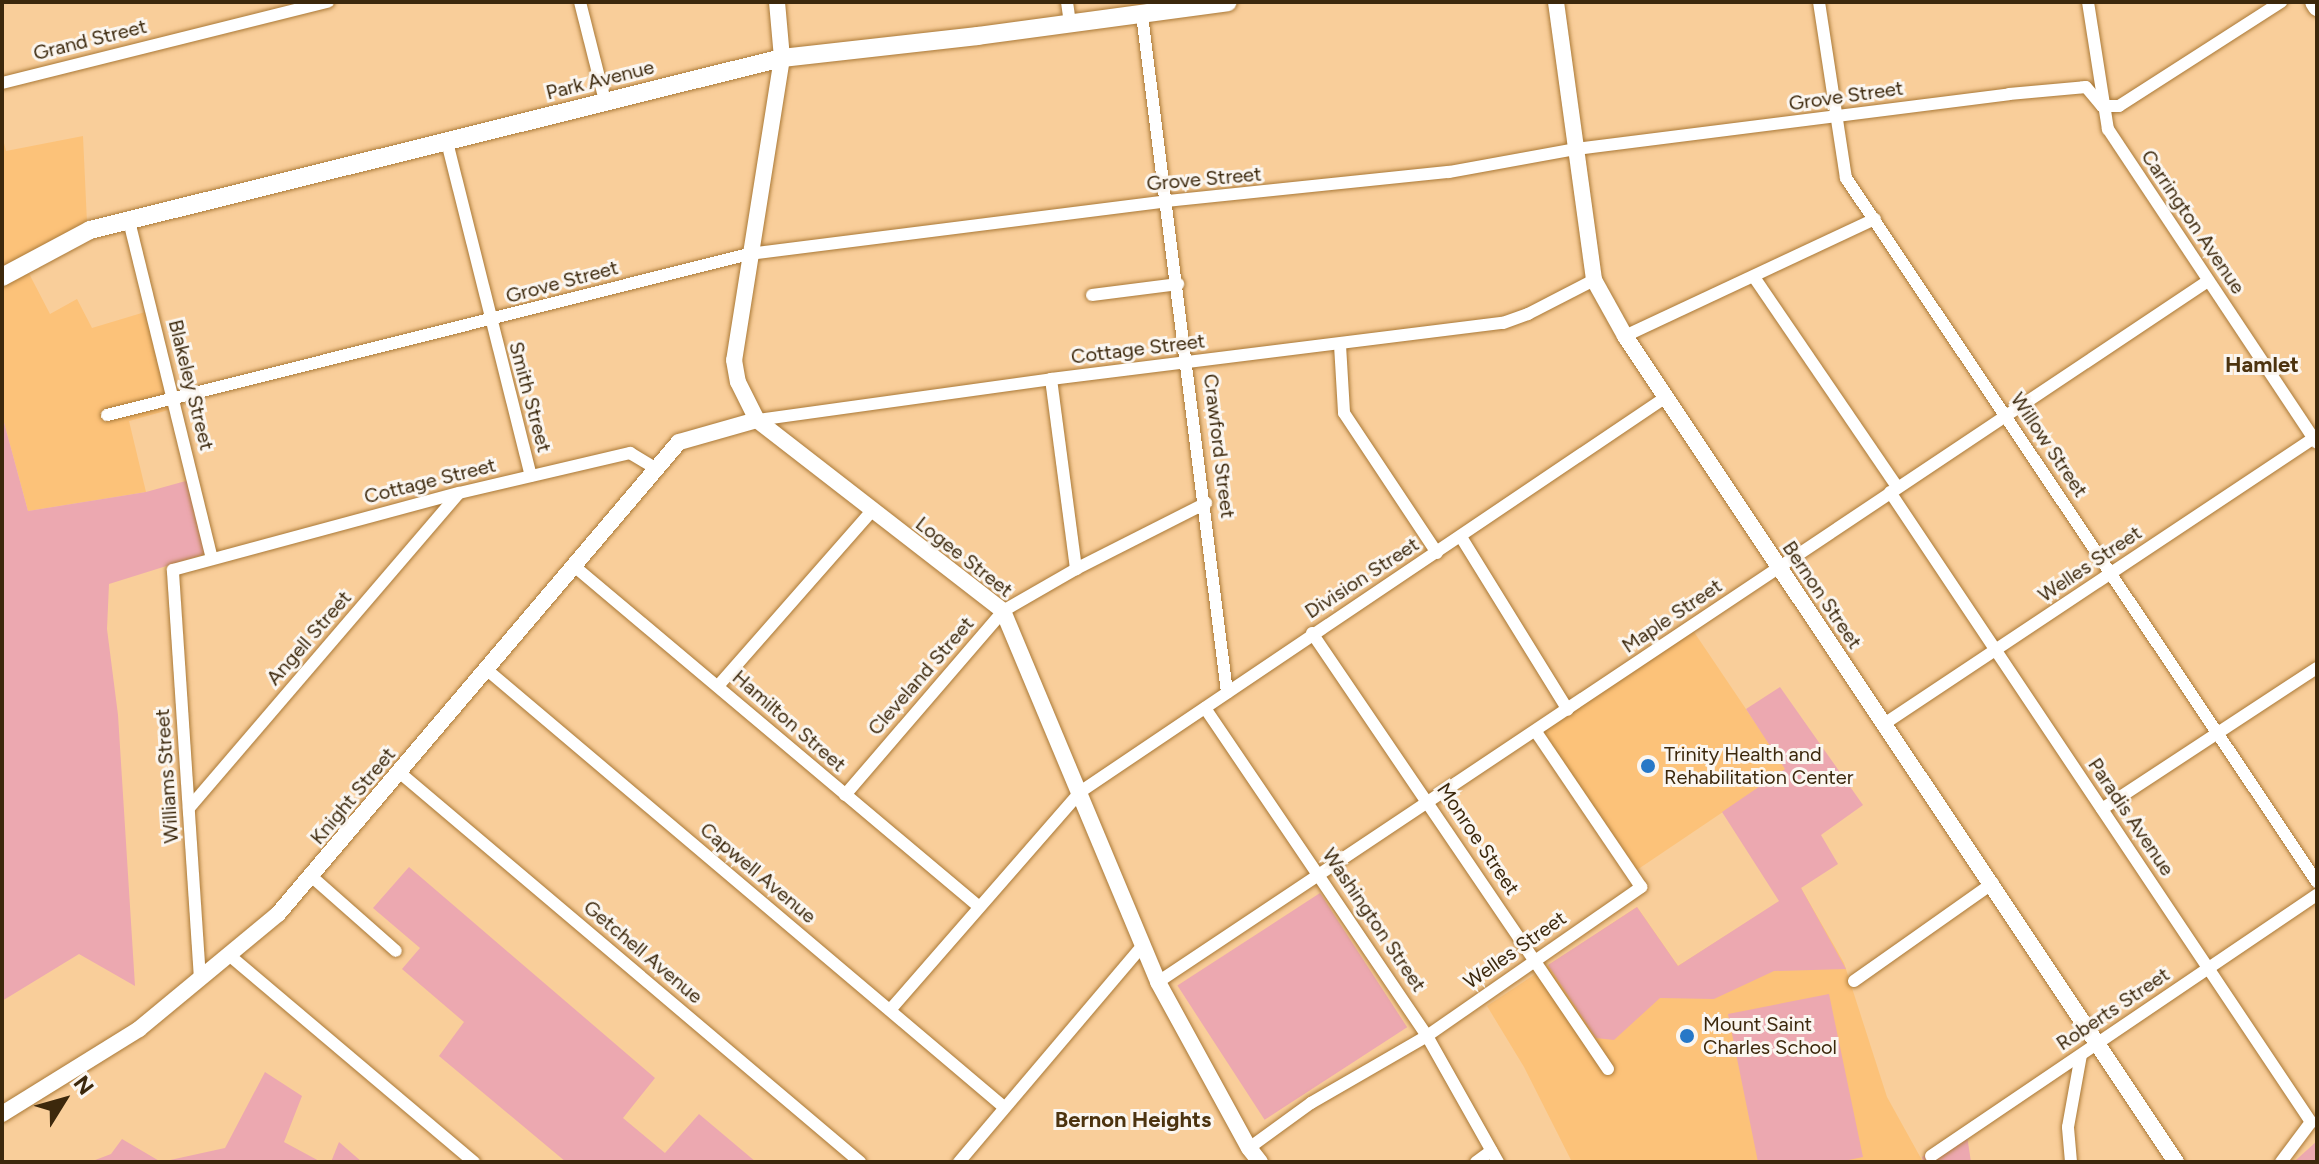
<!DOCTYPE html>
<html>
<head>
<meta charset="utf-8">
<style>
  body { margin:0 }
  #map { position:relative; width:2319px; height:1164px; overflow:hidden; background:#f9ce9a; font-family:Figtree,sans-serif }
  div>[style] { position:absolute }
  .built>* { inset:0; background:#fcc279; transform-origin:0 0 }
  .green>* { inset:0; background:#eca8b0; transform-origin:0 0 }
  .roads { filter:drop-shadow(0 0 2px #aa7937) drop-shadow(0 0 2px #aa7937) }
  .street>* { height:12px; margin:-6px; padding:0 6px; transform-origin:6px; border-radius:6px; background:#fff }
  .secondary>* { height:16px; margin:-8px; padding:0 8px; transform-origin:8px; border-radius:8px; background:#fff }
  .primary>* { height:18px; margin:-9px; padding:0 9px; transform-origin:9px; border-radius:9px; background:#fff }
  .dots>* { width:22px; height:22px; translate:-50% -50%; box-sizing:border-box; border:4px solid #fbf6f0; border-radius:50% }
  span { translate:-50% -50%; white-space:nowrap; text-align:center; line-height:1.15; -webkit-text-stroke:6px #fbf6f0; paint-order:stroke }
  .street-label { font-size:20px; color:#3c280c }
  .poi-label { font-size:20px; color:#3c280c }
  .left { translate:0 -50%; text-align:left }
  .neighbourhood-label { font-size:22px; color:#4c330f; font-weight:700 }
  .frame { position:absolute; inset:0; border:4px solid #3c280c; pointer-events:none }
  .north { position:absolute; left:24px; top:1060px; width:80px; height:80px; -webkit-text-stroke:6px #fbf6f0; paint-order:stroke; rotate:53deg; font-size:22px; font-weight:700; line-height:32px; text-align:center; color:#3c280c }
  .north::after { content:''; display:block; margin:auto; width:28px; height:36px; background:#3c280c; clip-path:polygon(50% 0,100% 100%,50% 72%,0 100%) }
</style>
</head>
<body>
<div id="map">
  <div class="built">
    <div style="clip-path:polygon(2px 135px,6px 151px,83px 136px,87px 223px,22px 260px,50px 314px,77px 299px,92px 328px,155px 309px,179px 407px,129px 421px,146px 492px,28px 511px,2px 415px)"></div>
    <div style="left:1692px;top:629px;width:169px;height:185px;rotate:56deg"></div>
    <div style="clip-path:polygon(1801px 888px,1844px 963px,1887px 1097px,1923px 1162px,1572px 1162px,1524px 1067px,1487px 1006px,1637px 907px,1678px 966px)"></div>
  </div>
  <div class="green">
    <div style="clip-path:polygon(2px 415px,28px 511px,146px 492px,193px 479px,208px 553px,109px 584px,107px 629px,118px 715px,135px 986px,79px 954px,2px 1001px)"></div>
    <div style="clip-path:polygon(1780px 687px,1863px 805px,1821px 835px,1838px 864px,1801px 888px,1846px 969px,1774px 971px,1714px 999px,1660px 998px,1614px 1040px,1596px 1038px,1548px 965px,1637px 907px,1678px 966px,1779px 901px,1722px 812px,1785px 769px,1746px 709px)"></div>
    <div style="clip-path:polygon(409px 867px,655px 1078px,623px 1118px,665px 1153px,699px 1114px,756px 1162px,566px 1162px,439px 1056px,464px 1022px,402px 969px,420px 948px,373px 908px)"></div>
    <div style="left:1320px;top:893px;width:160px;height:170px;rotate:57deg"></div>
    <div style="clip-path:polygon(1829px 994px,1863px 1157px,1839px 1162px,1758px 1162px,1728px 1014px)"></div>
    <div style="clip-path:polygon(265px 1072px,302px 1096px,284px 1142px,321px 1162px,90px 1162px,111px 1154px,122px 1139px,161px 1162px,225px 1148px)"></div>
    <div style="clip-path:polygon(1966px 1129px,1971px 1162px,1923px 1162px,1922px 1157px)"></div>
    <div style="clip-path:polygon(2317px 1141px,2317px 1162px,2294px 1162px,2296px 1160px)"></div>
    <div style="clip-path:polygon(339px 1142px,362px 1162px,331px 1162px)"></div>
  </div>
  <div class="roads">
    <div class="street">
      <div style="left:580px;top:2px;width:102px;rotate:75.8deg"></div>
      <div style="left:1067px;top:2px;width:22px;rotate:82deg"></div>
      <div style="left:1819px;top:2px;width:178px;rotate:81.3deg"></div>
      <div style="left:1846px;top:178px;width:847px;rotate:56.22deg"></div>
      <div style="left:2088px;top:2px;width:129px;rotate:81.1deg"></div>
      <div style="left:2108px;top:129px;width:376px;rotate:56.4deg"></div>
      <div style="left:1142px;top:15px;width:683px;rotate:82.85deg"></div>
      <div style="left:2px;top:83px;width:336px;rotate:-14deg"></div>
      <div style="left:447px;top:142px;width:344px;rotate:75.9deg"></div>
      <div style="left:129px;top:221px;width:347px;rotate:76.2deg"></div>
      <div style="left:1754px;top:277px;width:254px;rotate:55.7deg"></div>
      <div style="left:1092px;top:295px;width:87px;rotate:-7.3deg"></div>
      <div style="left:1625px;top:336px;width:276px;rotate:-25.1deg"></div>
      <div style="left:1340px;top:345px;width:68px;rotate:86.6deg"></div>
      <div style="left:1344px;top:413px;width:168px;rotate:56.4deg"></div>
      <div style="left:1051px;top:379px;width:192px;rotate:82.5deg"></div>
      <div style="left:107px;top:415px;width:662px;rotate:-14.08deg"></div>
      <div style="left:749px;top:254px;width:421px;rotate:-7.2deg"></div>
      <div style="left:1167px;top:201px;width:283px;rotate:-5.9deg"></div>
      <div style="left:1449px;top:172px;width:129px;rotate:-10.3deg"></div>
      <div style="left:1576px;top:149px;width:436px;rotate:-7.2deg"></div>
      <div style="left:2009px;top:94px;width:77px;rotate:-5.2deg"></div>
      <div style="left:2086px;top:87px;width:25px;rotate:50deg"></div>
      <div style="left:2102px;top:106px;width:17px"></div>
      <div style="left:2119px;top:106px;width:193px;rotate:-32.7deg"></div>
      <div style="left:757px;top:420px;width:297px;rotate:-7.9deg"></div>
      <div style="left:1051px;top:379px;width:455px;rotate:-7.1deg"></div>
      <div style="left:1503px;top:323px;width:27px;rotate:-20deg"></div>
      <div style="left:1528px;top:314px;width:74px;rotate:-27.3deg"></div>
      <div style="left:1890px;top:492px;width:758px;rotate:56.25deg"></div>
      <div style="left:2311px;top:1122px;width:50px;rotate:126.9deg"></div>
      <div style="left:1461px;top:537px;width:203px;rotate:58.3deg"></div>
      <div style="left:574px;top:566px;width:528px;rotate:40.08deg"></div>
      <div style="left:1312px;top:633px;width:527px;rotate:55.83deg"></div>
      <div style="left:486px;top:669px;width:678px;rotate:40.22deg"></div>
      <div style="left:718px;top:686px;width:233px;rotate:-48.7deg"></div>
      <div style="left:1205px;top:708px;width:396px;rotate:55.9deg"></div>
      <div style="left:1427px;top:1036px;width:145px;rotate:60.6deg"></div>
      <div style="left:1884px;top:724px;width:520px;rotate:-33.63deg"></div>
      <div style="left:399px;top:772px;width:604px;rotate:40.23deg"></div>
      <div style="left:845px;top:795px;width:243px;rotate:-49.3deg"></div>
      <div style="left:1003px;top:611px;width:84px;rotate:-29.9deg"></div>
      <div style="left:1076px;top:569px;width:146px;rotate:-26.9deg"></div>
      <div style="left:189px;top:808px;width:413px;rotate:-49.4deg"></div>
      <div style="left:2102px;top:809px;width:257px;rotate:-33.3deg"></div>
      <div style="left:311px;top:876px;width:113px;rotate:41.4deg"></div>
      <div style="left:229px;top:955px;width:321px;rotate:40.2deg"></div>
      <div style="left:200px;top:979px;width:410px;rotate:-93.8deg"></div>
      <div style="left:173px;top:570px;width:296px;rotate:-15.1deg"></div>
      <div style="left:459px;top:493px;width:176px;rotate:-13.2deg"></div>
      <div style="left:630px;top:453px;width:29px;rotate:31deg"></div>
      <div style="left:1854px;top:981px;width:170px;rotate:-35.2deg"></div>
      <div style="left:1158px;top:982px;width:1262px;rotate:-33.73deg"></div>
      <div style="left:890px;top:1010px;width:289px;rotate:-48.9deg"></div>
      <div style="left:1080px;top:792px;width:707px;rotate:-33.98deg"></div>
      <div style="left:1249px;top:1148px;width:77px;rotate:-36deg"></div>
      <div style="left:1311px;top:1103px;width:134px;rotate:-30deg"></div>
      <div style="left:1427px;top:1036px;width:261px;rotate:-34.8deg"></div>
      <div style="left:1641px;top:887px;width:187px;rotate:-124.1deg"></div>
      <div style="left:1931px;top:1156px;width:466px;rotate:-34.1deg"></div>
      <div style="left:959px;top:1162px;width:283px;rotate:-49.7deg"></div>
      <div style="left:1476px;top:1162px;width:19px;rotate:-36deg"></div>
      <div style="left:2071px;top:1162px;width:35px;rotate:-95deg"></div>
      <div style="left:2068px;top:1127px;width:73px;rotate:-79.8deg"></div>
    </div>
    <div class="secondary">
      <div style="left:777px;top:2px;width:56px;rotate:84.9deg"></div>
      <div style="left:782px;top:58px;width:306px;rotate:99deg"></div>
      <div style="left:734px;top:360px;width:22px;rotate:80deg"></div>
      <div style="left:738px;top:382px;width:42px;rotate:63.4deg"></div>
      <div style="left:757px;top:420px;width:311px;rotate:37.8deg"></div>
      <div style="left:1003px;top:611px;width:402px;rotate:67.3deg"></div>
      <div style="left:1158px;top:982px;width:189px;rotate:61.3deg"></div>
      <div style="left:1249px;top:1148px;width:18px;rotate:52deg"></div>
      <div style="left:1556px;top:2px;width:281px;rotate:82.2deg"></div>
      <div style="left:1594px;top:280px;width:64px;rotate:61deg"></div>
      <div style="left:1625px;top:336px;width:993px;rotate:56.29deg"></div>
      <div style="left:2px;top:1114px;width:161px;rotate:-31.8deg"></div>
      <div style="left:139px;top:1029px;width:180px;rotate:-39.6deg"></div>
      <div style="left:278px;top:914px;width:619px;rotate:-49.65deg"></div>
      <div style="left:679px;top:442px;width:81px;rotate:-15.8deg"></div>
    </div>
    <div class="primary">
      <div style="left:2314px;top:2px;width:6px;rotate:59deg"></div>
      <div style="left:2px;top:277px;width:100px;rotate:-28.1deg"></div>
      <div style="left:90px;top:230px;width:713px;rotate:-13.96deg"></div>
      <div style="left:782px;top:58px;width:197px;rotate:-6.4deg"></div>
      <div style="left:978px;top:36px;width:252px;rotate:-7.7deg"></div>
    </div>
  </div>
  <div class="dots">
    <div style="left:1648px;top:766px;background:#2778c7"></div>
    <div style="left:1687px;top:1036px;background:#2778c7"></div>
  </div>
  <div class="street-label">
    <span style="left:90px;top:40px;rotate:-14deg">Grand Street</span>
    <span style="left:600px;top:80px;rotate:-14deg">Park Avenue</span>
    <span style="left:1846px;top:96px;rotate:-8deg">Grove Street</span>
    <span style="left:1204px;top:179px;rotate:-5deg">Grove Street</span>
    <span style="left:2193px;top:222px;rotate:56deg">Carrington Avenue</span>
    <span style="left:562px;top:282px;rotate:-15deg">Grove Street</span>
    <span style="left:1138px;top:349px;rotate:-7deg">Cottage Street</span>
    <span style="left:191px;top:385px;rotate:76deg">Blakeley Street</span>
    <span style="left:530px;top:397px;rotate:75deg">Smith Street</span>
    <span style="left:2049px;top:445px;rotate:56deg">Willow Street</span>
    <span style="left:1219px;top:446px;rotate:83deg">Crawford Street</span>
    <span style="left:430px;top:481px;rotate:-14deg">Cottage Street</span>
    <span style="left:964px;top:557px;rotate:38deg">Logee Street</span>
    <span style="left:2090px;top:564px;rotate:-34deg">Welles Street</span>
    <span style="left:1362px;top:578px;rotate:-33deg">Division Street</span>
    <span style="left:1822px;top:595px;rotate:56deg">Bernon Street</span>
    <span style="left:1672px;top:616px;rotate:-34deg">Maple Street</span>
    <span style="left:309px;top:638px;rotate:-49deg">Angell Street</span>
    <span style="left:921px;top:676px;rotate:-49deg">Cleveland Street</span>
    <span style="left:789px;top:721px;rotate:41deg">Hamilton Street</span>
    <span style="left:167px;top:776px;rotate:-94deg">Williams Street</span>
    <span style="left:353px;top:796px;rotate:-50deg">Knight Street</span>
    <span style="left:2131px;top:817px;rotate:56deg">Paradis Avenue</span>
    <span style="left:1478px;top:839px;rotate:56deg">Monroe Street</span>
    <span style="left:758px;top:873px;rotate:40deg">Capwell Avenue</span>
    <span style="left:1374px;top:920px;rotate:56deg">Washington Street</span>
    <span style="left:1515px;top:950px;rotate:-35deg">Welles Street</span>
    <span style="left:643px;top:952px;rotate:40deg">Getchell Avenue</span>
    <span style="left:2113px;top:1009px;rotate:-34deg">Roberts Street</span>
  </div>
  <div class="poi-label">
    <span class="left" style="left:1664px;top:766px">Trinity Health and<br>Rehabilitation Center</span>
    <span class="left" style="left:1703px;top:1036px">Mount Saint<br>Charles School</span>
  </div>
  <div class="neighbourhood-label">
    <span style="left:2262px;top:365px">Hamlet</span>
    <span style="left:1133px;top:1120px">Bernon Heights</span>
  </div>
  <div class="frame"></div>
  <div class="north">N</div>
</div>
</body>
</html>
